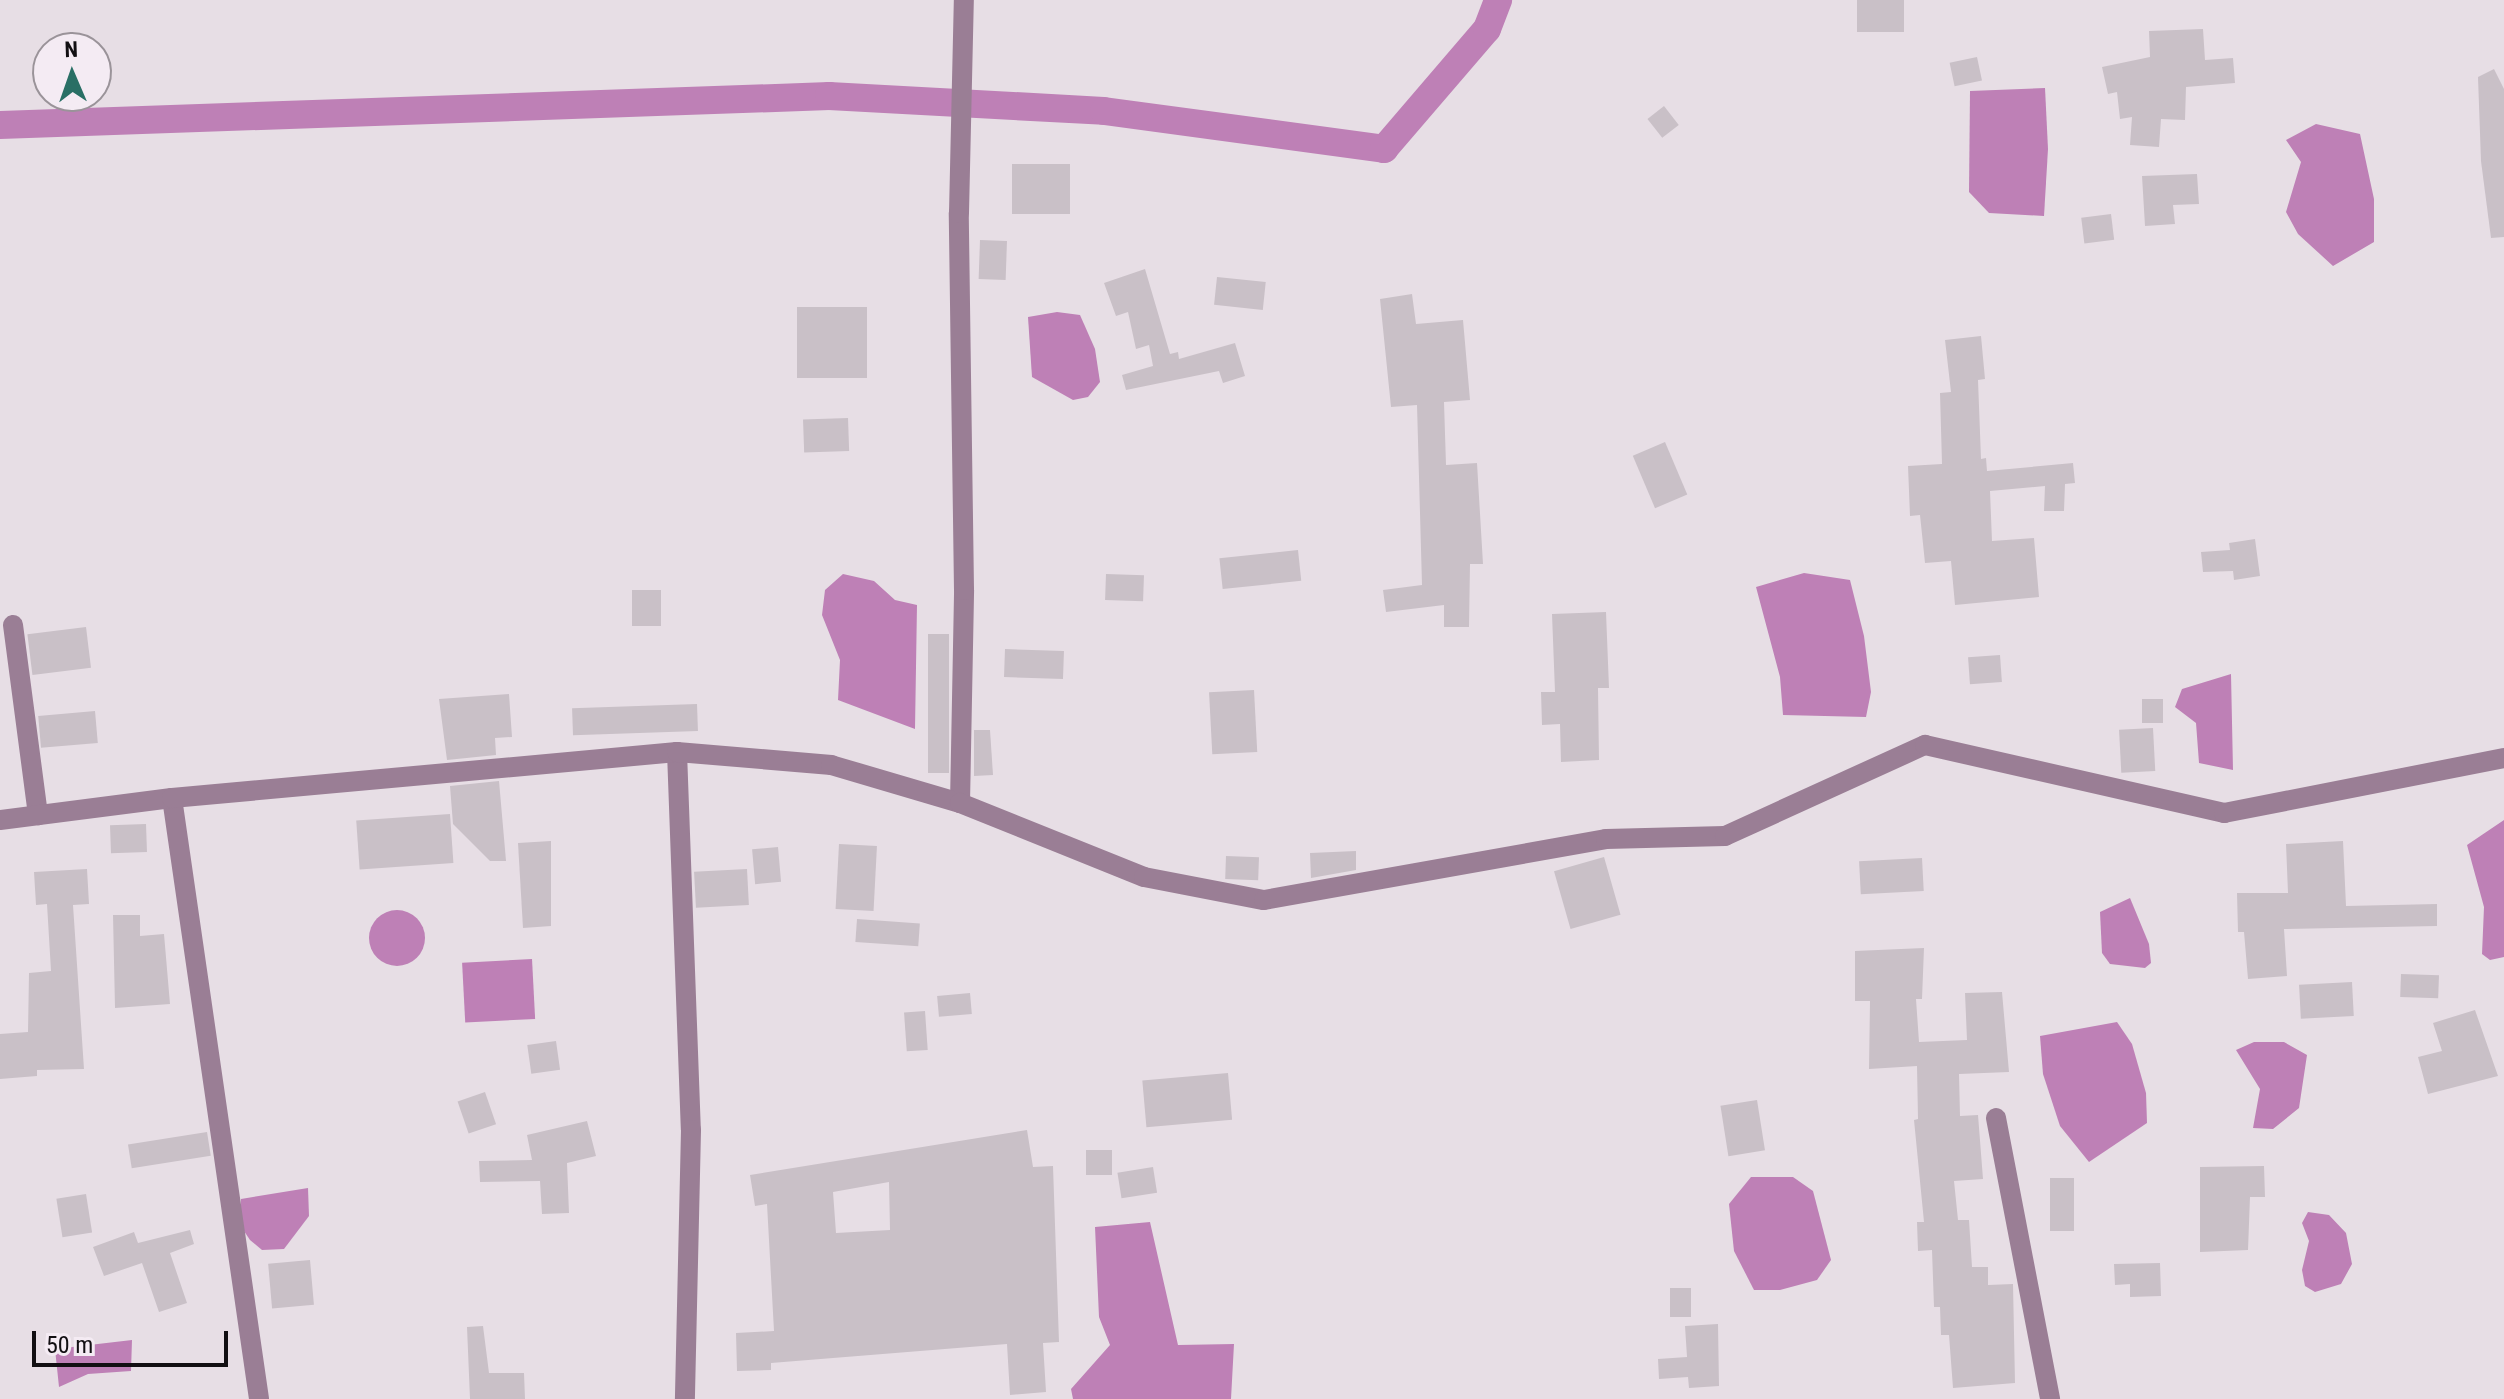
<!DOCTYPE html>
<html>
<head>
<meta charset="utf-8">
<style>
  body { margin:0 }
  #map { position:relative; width:2504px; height:1399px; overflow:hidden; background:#e7dee5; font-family:"Roboto Condensed",sans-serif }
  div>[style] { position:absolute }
  .water>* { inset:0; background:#be80b6; transform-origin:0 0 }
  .round { border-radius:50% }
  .canal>* { height:28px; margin:-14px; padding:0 14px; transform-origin:14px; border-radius:14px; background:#be80b6 }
  .building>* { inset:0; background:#c9c0c7; transform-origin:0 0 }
  .minor>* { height:20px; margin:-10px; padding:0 10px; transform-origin:10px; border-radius:10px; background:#9a7e95 }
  span { translate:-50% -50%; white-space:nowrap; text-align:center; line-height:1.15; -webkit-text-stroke:6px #f4ebf3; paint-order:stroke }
  .north { position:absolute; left:32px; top:32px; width:80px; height:80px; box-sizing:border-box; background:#f4ebf3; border:2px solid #9a9399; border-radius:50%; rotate:358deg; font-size:22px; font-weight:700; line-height:32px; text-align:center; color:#120f12 }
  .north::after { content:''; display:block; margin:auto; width:28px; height:36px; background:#296f65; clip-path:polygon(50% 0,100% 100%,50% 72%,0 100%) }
  .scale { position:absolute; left:32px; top:1331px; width:196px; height:36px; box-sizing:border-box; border:4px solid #120f12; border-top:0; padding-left:10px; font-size:24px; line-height:28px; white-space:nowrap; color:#120f12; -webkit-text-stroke:6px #f4ebf3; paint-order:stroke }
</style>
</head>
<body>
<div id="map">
  <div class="water">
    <div style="clip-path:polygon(2045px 88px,2048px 149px,2044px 216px,1989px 213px,1969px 192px,1970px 91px)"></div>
    <div style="clip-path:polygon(2316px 124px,2360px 134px,2374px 199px,2374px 242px,2333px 266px,2298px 234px,2286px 212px,2301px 162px,2286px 140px)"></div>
    <div style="clip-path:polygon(1057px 312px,1080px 315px,1095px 349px,1100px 382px,1088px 397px,1073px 400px,1032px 377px,1028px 317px)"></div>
    <div style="clip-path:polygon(1804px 573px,1850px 580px,1864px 636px,1871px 692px,1866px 717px,1783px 715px,1780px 677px,1756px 587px)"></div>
    <div style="clip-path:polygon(843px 574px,874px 581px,895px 600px,917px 605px,915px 729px,838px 700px,840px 660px,822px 615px,825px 590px)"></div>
    <div style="clip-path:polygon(2231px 674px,2233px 770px,2199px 763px,2196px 723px,2175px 707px,2182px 689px)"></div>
    <div style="clip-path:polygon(2504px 820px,2504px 957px,2490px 960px,2482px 954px,2484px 907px,2467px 845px)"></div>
    <div style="clip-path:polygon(2130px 898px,2149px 944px,2151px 963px,2145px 968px,2110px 964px,2102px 953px,2100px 912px)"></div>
    <div class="round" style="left:369px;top:910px;width:56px;height:56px"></div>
    <div style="left:532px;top:959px;width:60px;height:70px;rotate:87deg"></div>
    <div style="clip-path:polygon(2117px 1022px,2132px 1044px,2146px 1093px,2147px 1123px,2089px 1162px,2060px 1126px,2043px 1074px,2040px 1036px)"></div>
    <div style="clip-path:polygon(2254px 1042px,2284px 1042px,2307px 1055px,2299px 1108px,2273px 1129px,2253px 1128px,2260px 1089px,2236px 1050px)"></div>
    <div style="clip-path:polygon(1751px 1177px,1793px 1177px,1813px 1191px,1831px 1260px,1817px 1280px,1780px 1290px,1754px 1290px,1734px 1251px,1729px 1204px)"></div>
    <div style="clip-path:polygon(308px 1188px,309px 1216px,284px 1249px,262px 1250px,250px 1240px,240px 1225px,241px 1199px)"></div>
    <div style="clip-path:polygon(2308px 1212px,2329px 1215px,2346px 1233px,2352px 1264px,2341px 1284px,2315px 1292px,2305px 1286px,2302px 1270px,2309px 1241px,2302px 1223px)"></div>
    <div style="clip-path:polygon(1150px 1222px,1178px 1345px,1234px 1344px,1231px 1399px,1073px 1399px,1071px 1389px,1110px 1345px,1099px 1317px,1095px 1227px)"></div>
    <div style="clip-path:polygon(132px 1340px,131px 1371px,88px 1374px,59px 1387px,55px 1349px)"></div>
  </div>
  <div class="canal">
    <div style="left:0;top:125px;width:830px;rotate:-2deg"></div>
    <div style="left:829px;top:96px;width:275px;rotate:3.1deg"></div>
    <div style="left:1104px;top:111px;width:283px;rotate:7.7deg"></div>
    <div style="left:1384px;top:149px;width:158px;rotate:-49.4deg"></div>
    <div style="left:1487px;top:29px;width:31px;rotate:-69deg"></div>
  </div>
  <div class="building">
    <div style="left:1857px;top:0;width:47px;height:32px"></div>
    <div style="clip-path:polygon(2203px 29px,2205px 60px,2233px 58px,2235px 83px,2186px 87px,2185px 120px,2161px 119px,2159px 147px,2130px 145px,2132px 117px,2120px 119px,2117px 92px,2108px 94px,2102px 67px,2150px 57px,2149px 31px)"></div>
    <div style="left:1977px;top:57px;width:24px;height:28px;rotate:78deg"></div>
    <div style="clip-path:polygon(2494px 69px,2504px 89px,2504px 237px,2491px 238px,2481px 161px,2478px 77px)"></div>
    <div style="left:1664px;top:106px;width:24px;height:21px;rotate:52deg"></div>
    <div style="left:1012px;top:164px;width:58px;height:50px"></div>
    <div style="clip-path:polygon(2197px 174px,2199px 204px,2173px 205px,2175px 224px,2145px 226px,2142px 176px)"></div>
    <div style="left:2111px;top:214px;width:26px;height:30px;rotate:83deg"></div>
    <div style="left:980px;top:240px;width:27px;height:39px;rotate:2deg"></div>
    <div style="clip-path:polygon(1145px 269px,1170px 354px,1178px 352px,1179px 359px,1235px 343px,1245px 376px,1223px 383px,1219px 371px,1126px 390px,1122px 375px,1153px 366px,1149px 345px,1136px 349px,1128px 312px,1116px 316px,1104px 283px)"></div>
    <div style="left:1217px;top:277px;width:49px;height:28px;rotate:6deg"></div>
    <div style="clip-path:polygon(1412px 294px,1416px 324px,1463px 320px,1470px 400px,1444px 402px,1446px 465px,1477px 463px,1483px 564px,1470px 564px,1469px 627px,1444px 627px,1444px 605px,1386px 612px,1383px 590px,1422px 585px,1417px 405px,1391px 407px,1380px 299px)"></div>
    <div style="left:867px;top:307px;width:71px;height:70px;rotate:90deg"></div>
    <div style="clip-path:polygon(1981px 336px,1985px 379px,1978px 380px,1981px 459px,1986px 458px,1987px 471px,2073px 463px,2075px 483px,2065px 484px,2064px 511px,2044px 511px,2045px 486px,1990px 491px,1992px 541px,2034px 538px,2039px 597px,1955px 605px,1951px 561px,1925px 563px,1920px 515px,1910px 516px,1908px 466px,1942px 464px,1940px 393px,1951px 392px,1945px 340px)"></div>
    <div style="left:848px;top:418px;width:33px;height:45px;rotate:88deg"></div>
    <div style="left:1665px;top:442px;width:57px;height:35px;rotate:67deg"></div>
    <div style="clip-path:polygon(2255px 539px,2260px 576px,2234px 580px,2233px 571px,2203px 572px,2201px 552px,2230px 550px,2229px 543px)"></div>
    <div style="left:1298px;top:550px;width:31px;height:79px;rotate:84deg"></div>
    <div style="left:1106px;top:574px;width:38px;height:26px;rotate:2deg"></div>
    <div style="left:632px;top:590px;width:29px;height:36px"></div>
    <div style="clip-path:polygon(1606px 612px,1609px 688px,1598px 688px,1599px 760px,1561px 762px,1560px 724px,1542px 725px,1541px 692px,1555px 692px,1552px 614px)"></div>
    <div style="left:86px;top:627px;width:41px;height:59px;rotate:83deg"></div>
    <div style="left:949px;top:634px;width:139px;height:21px;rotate:90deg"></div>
    <div style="left:1005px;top:649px;width:59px;height:28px;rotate:2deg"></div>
    <div style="left:2000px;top:655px;width:27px;height:32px;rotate:86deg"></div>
    <div style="left:1254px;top:690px;width:62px;height:45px;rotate:87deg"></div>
    <div style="clip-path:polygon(509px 694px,512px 737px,495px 738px,496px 755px,447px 760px,439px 699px)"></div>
    <div style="left:2142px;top:699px;width:21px;height:24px"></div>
    <div style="left:697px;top:704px;width:27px;height:125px;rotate:88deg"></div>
    <div style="left:95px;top:711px;width:32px;height:57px;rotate:85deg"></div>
    <div style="left:2153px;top:728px;width:43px;height:34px;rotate:87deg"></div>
    <div style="clip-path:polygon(974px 730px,990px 730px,993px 775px,974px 776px)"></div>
    <div style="clip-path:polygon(499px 781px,506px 861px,490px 861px,453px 824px,450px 786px)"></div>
    <div style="left:450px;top:814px;width:49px;height:94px;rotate:86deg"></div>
    <div style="left:146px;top:824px;width:28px;height:36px;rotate:88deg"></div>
    <div style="clip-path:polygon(551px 841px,551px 926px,523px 928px,518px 843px)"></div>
    <div style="clip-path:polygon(2343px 841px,2346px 906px,2437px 904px,2437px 926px,2284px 929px,2287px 976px,2248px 979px,2244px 932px,2238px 932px,2237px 893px,2288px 893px,2286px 844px)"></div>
    <div style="left:839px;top:844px;width:38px;height:65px;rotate:3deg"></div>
    <div style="left:778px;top:847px;width:35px;height:26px;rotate:85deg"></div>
    <div style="clip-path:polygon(1356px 851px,1356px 870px,1311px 878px,1310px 853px)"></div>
    <div style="left:1226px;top:856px;width:33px;height:23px;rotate:2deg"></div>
    <div style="left:1604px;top:857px;width:60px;height:52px;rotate:74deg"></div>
    <div style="left:1922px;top:858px;width:33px;height:63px;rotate:87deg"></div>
    <div style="clip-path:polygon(87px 869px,89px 904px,73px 905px,84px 1069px,37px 1070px,37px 1076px,0 1079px,0 1034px,28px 1032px,29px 973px,51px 971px,47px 904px,36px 905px,34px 872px)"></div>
    <div style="left:747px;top:869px;width:36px;height:53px;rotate:87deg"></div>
    <div style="clip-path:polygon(113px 915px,140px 915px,140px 936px,164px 934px,170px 1004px,115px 1008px)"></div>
    <div style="left:857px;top:919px;width:63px;height:23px;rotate:4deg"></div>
    <div style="clip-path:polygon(1924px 948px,1922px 999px,1916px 999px,1919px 1042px,1967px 1040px,1965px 993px,2002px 992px,2009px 1072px,1959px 1074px,1960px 1116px,1978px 1115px,1983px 1179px,1954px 1181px,1958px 1220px,1969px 1220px,1972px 1267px,1988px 1267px,1988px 1285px,2013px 1284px,2015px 1383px,1953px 1388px,1949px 1335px,1941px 1335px,1940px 1307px,1934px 1307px,1932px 1250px,1918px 1251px,1917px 1222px,1924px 1222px,1914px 1120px,1918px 1119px,1917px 1066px,1869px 1069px,1870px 1001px,1855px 1001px,1855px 951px)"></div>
    <div style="left:2401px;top:974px;width:38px;height:23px;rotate:2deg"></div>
    <div style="left:2352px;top:982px;width:34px;height:53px;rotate:87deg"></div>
    <div style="left:970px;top:993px;width:21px;height:33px;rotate:85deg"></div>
    <div style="clip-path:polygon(2475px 1010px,2498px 1076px,2428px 1094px,2418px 1057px,2442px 1051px,2433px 1023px)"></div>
    <div style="left:925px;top:1011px;width:39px;height:21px;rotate:86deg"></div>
    <div style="left:556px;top:1041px;width:29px;height:29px;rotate:82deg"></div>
    <div style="left:1228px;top:1073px;width:47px;height:86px;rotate:85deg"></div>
    <div style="left:485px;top:1092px;width:34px;height:29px;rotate:71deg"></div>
    <div style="left:1757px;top:1100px;width:51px;height:37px;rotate:81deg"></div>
    <div style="clip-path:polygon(587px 1121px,596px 1156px,567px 1163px,569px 1213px,542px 1214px,540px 1181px,480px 1182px,479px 1161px,532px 1160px,527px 1135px)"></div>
    <div style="clip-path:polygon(evenodd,1027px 1130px,1033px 1167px,1053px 1166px,1059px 1342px,1043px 1343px,1046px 1392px,1010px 1395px,1007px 1344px,771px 1363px,771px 1370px,737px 1371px,736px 1333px,774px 1331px,767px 1204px,755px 1206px,750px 1175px,1027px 1130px,889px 1182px,890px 1230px,836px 1233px,833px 1192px,889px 1182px)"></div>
    <div style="left:207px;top:1132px;width:24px;height:80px;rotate:81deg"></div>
    <div style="left:1086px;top:1150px;width:26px;height:25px"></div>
    <div style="clip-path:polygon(2264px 1166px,2265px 1197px,2250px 1197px,2248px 1250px,2200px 1252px,2200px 1167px)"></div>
    <div style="left:1153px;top:1167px;width:26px;height:36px;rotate:81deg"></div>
    <div style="left:2050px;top:1178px;width:24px;height:53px"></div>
    <div style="left:86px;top:1194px;width:39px;height:30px;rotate:81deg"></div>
    <div style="clip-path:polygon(190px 1230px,194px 1244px,170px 1253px,187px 1303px,159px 1312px,142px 1263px,104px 1276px,93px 1247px,134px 1232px,138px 1243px)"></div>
    <div style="left:310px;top:1260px;width:45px;height:42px;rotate:85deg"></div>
    <div style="clip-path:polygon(2160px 1263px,2161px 1296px,2130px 1297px,2130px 1284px,2115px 1285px,2114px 1264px)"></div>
    <div style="left:1670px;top:1288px;width:21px;height:29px"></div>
    <div style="clip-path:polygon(1718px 1324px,1719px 1386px,1689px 1388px,1688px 1377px,1659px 1379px,1658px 1359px,1687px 1357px,1685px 1326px)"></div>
    <div style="clip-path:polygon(483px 1326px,489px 1373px,524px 1373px,525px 1399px,470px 1399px,467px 1327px)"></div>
  </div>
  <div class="minor">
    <div style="left:13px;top:625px;width:192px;rotate:82.5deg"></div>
    <div style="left:677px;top:752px;width:378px;rotate:87.9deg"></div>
    <div style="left:691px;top:1130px;width:269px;rotate:91.3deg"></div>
    <div style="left:172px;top:798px;width:607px;rotate:81.76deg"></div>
    <div style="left:960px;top:803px;width:213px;rotate:-88.9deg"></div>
    <div style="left:964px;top:590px;width:377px;rotate:-90.8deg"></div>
    <div style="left:959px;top:213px;width:213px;rotate:-88.7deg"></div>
    <div style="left:0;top:820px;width:173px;rotate:-7.3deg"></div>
    <div style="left:172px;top:798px;width:507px;rotate:-5.2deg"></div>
    <div style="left:677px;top:752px;width:155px;rotate:4.8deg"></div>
    <div style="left:831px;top:765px;width:134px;rotate:16.4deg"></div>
    <div style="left:960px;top:803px;width:198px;rotate:21.9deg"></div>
    <div style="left:1144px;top:877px;width:122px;rotate:10.9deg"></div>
    <div style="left:1264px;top:900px;width:347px;rotate:-10.1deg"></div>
    <div style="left:1606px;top:839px;width:119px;rotate:-1.4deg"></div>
    <div style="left:1725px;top:836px;width:220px;rotate:-24.5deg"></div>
    <div style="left:1925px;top:745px;width:307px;rotate:12.8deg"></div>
    <div style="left:2224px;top:813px;width:285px;rotate:-11.1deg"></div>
    <div style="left:1996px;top:1118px;width:286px;rotate:79.1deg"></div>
  </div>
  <div class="north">N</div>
  <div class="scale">50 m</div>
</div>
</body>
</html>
